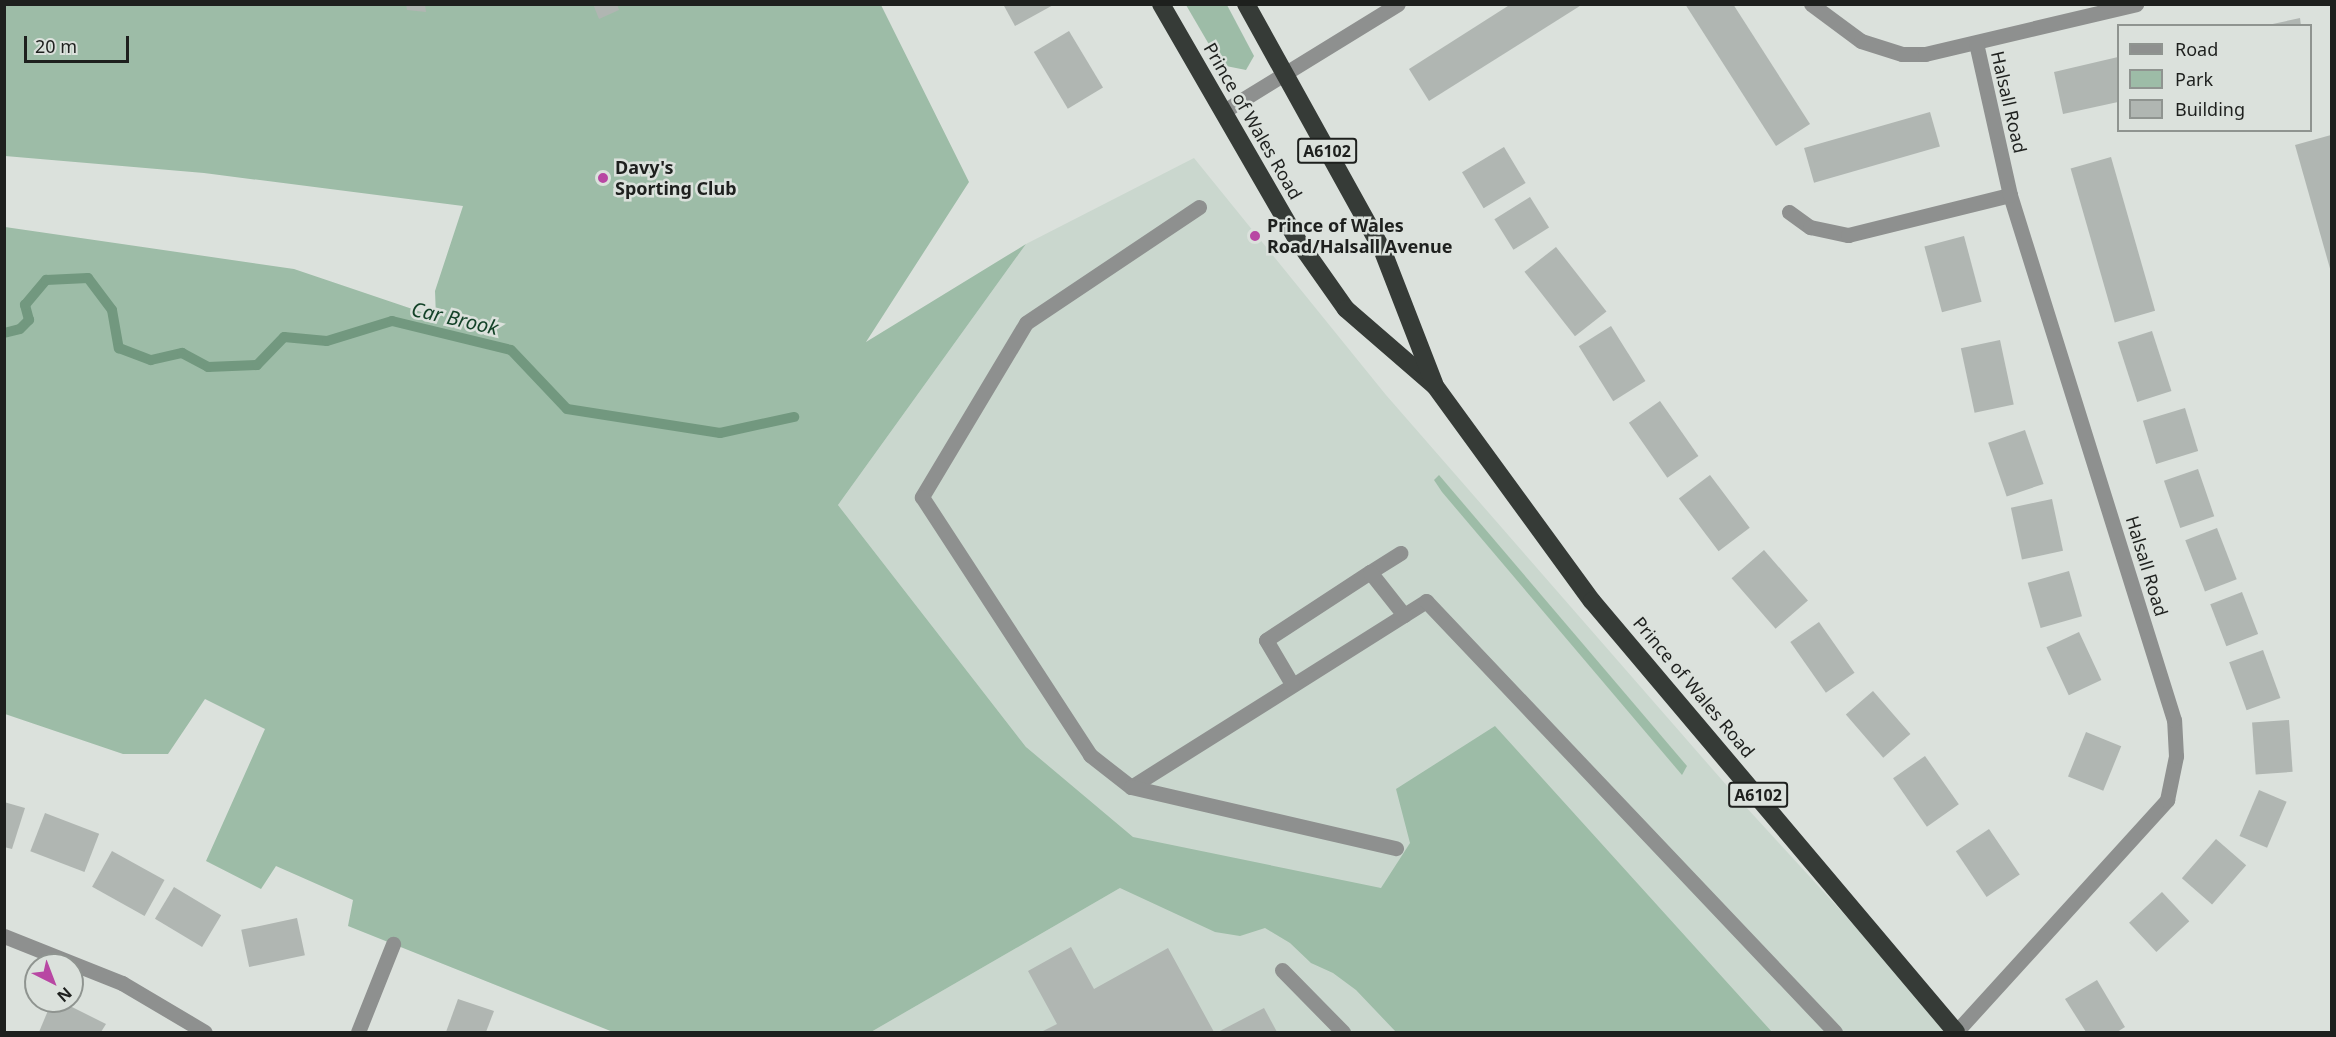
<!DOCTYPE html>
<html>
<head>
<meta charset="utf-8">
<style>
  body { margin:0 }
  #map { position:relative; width:2336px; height:1037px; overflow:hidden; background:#dbe1dc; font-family:"Noto Sans",sans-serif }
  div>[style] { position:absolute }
  .built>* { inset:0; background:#cad7ce }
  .green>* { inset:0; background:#9dbca7 }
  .stream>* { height:10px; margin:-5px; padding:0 5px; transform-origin:5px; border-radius:5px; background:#72987f }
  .building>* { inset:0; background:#b0b6b2; transform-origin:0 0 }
  .lane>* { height:15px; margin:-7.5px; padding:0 7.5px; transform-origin:7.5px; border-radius:7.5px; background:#8e908f }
  .street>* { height:15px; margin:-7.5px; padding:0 7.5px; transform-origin:7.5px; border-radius:7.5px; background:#8e908f }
  .highway>* { height:18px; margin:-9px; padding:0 9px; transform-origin:9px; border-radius:9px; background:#363b37 }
  .dots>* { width:16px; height:16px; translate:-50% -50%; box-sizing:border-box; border:3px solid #dbe1dc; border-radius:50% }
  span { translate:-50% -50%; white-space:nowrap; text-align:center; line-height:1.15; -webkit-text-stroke:5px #dbe1dc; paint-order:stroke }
  .shield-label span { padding:2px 4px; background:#dbe1dc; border:2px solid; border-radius:4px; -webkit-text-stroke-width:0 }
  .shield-label { font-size:16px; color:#1e201e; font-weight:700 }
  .street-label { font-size:18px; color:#1e201e }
  .poi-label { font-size:18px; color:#1e201e; font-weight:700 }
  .left { translate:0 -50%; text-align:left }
  .water-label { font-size:20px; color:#134228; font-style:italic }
  .frame { position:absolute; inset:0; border:6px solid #1e201e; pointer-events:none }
  .legend { position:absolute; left:2117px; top:24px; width:195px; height:108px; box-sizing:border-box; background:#dbe1dc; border:2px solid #8f9490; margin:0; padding:8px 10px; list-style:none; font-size:18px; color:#1e201e }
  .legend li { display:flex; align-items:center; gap:12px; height:30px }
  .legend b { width:30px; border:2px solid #8f9490 }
  .north { position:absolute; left:24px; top:953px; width:60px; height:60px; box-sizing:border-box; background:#dbe1dc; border:2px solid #8f9490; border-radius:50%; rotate:138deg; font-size:16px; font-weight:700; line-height:24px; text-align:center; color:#1e201e }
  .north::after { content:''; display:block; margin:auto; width:21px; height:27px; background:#b847a3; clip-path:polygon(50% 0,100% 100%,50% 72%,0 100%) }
  .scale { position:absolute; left:24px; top:36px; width:105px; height:27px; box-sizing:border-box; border:3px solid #1e201e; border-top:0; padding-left:8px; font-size:18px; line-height:21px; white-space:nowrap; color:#1e201e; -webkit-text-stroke:4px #dbe1dc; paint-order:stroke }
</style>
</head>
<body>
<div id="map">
  <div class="built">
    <div style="clip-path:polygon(1194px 158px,1386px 395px,1735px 795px,1952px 1032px,871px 1032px,1120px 888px,1026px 747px,838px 505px,1026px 244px)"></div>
  </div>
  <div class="green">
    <div style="clip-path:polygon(4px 5px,881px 5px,969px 182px,866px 342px,1026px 244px,838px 505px,1026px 747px,1133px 837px,1381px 888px,1410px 843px,1396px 789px,1495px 726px,1772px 1032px,1396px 1032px,1356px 990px,1333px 973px,1311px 963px,1290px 943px,1265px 928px,1240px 936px,1215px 932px,1120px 888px,871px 1032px,613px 1032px,348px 926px,353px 900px,276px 866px,261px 889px,206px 861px,265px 729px,205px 699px,168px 754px,123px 754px,5px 714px,5px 227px,294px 269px,436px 317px,435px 291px,463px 206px,204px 173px,5px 156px)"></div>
    <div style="clip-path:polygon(1186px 5px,1227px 5px,1254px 56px,1246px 70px,1221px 65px)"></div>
    <div style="clip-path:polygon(1439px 475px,1687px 766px,1682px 775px,1442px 492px,1434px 480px)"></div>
  </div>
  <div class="stream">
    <div style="left:4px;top:333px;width:16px;rotate:-14deg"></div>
    <div style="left:20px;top:329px;width:13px;rotate:-45deg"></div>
    <div style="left:29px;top:320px;width:16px;rotate:-105deg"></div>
    <div style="left:25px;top:305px;width:33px;rotate:-50deg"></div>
    <div style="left:46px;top:280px;width:42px;rotate:-2.7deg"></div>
    <div style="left:88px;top:278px;width:40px;rotate:53deg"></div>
    <div style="left:112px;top:310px;width:39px;rotate:80deg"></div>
    <div style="left:119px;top:348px;width:34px;rotate:21deg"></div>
    <div style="left:151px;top:360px;width:32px;rotate:-13deg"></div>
    <div style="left:182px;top:353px;width:30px;rotate:28deg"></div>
    <div style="left:208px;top:367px;width:49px;rotate:-2.3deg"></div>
    <div style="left:257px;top:365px;width:39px;rotate:-46deg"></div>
    <div style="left:284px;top:337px;width:43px;rotate:5.3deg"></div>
    <div style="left:327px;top:341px;width:68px;rotate:-17.1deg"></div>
    <div style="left:392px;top:321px;width:122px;rotate:13.7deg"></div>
    <div style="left:511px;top:350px;width:81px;rotate:46.5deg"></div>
    <div style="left:567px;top:409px;width:155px;rotate:8.9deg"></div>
    <div style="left:720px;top:433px;width:76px;rotate:-12.2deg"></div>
  </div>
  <div class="building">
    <div style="clip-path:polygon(406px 4px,425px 4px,426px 12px,407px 10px)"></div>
    <div style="clip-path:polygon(593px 4px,617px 4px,619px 10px,599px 19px)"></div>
    <div style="clip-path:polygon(1003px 4px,1055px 4px,1015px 26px)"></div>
    <div style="clip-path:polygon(1511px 4px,1583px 4px,1429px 101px,1409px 69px)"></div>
    <div style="clip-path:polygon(1685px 4px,1733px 4px,1810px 124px,1776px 146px)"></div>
    <div style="clip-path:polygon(2300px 18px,2301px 26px,2269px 26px,2268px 25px)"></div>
    <div style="left:1069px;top:31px;width:66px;height:41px;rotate:59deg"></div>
    <div style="clip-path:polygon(2118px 57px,2118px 102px,2063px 114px,2054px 72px)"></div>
    <div style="left:1930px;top:112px;width:36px;height:131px;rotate:74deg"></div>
    <div style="clip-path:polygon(2331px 135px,2331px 272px,2295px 145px)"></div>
    <div style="left:1504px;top:147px;width:42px;height:49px;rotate:59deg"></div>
    <div style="left:2111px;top:157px;width:160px;height:42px;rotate:74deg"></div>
    <div style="left:1530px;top:197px;width:36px;height:42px;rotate:58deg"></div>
    <div style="left:1964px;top:236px;width:68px;height:41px;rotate:75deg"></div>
    <div style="left:1556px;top:247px;width:82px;height:40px;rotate:52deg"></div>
    <div style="left:1611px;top:326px;width:65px;height:38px;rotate:58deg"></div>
    <div style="left:2152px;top:331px;width:63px;height:36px;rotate:72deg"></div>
    <div style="left:2000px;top:340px;width:66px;height:40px;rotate:78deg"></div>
    <div style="left:1660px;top:401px;width:67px;height:38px;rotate:55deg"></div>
    <div style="left:2185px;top:408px;width:45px;height:44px;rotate:73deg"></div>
    <div style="left:2025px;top:430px;width:57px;height:39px;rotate:71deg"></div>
    <div style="left:2198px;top:469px;width:50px;height:36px;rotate:71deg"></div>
    <div style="left:1710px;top:475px;width:66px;height:39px;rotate:53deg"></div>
    <div style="left:2052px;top:499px;width:53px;height:42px;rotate:78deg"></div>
    <div style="left:2217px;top:528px;width:55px;height:34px;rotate:69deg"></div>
    <div style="left:1764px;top:550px;width:67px;height:43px;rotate:49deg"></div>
    <div style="left:2069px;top:571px;width:47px;height:43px;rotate:74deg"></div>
    <div style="left:2242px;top:592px;width:45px;height:34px;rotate:69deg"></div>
    <div style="left:1819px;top:622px;width:62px;height:35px;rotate:55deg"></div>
    <div style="left:2079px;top:632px;width:53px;height:36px;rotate:65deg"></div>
    <div style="left:2263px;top:650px;width:51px;height:36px;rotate:70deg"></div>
    <div style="left:1873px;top:691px;width:57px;height:36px;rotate:49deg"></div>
    <div style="left:2289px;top:720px;width:52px;height:37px;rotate:86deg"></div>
    <div style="left:2086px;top:732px;width:38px;height:48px;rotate:22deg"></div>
    <div style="left:1925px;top:756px;width:59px;height:39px;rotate:55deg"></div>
    <div style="left:2259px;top:790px;width:30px;height:50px;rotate:23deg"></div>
    <div style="clip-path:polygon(4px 802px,25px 808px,12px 849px,4px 847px)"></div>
    <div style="left:45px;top:813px;width:58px;height:41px;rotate:21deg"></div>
    <div style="left:1989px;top:829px;width:55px;height:40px;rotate:56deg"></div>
    <div style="left:2216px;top:839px;width:40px;height:52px;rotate:41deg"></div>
    <div style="left:112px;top:851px;width:60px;height:41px;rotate:29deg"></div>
    <div style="left:174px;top:887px;width:55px;height:37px;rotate:31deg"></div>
    <div style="left:2162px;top:892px;width:40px;height:45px;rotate:47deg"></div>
    <div style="left:297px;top:918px;width:38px;height:57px;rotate:78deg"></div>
    <div style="clip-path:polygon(1071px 947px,1094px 989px,1168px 948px,1214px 1032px,1041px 1032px,1057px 1024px,1028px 971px)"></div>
    <div style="clip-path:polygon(2097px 980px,2125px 1027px,2117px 1032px,2086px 1032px,2065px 999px)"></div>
    <div style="clip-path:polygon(458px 999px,494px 1011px,486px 1032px,446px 1032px)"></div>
    <div style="clip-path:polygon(52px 1001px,60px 1001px,106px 1024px,101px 1032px,39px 1032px)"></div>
    <div style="clip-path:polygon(1264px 1008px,1277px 1032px,1218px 1032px)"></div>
  </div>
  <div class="lane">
    <div style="left:1199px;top:207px;width:208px;rotate:146.2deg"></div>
    <div style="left:1026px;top:323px;width:203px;rotate:120.9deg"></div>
    <div style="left:922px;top:497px;width:308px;rotate:56.9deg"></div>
    <div style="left:1090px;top:755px;width:52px;rotate:38deg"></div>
    <div style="left:1131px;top:787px;width:349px;rotate:-32.2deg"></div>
    <div style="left:1426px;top:601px;width:594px;rotate:46.5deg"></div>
    <div style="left:1789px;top:212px;width:26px;rotate:36deg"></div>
    <div style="left:1810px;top:227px;width:39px;rotate:12deg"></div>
    <div style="left:1848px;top:235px;width:167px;rotate:-13.9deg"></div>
    <div style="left:1370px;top:572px;width:36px;rotate:-32deg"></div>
    <div style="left:1292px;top:684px;width:51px;rotate:-120.6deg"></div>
    <div style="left:1266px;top:640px;width:124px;rotate:-33.2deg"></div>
    <div style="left:1370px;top:572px;width:55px;rotate:51.7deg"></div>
    <div style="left:1131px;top:787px;width:272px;rotate:13deg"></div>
    <div style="left:1282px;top:970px;width:87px;rotate:45.5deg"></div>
  </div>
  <div class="street">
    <div style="left:1811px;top:4px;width:62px;rotate:36.5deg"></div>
    <div style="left:1861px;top:41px;width:43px;rotate:17.6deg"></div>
    <div style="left:1902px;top:54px;width:23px"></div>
    <div style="left:1925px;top:54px;width:217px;rotate:-13.3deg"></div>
    <div style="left:1224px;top:111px;width:204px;rotate:-31.6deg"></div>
    <div style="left:4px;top:936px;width:127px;rotate:21.7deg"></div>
    <div style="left:122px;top:983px;width:96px;rotate:30.6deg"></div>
    <div style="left:358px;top:1032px;width:95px;rotate:-68.3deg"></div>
    <div style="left:1956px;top:1032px;width:314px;rotate:-47.7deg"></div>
    <div style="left:2167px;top:800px;width:45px;rotate:-78.4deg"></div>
    <div style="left:2176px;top:756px;width:36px;rotate:-93deg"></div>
    <div style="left:2174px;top:720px;width:550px;rotate:-107.35deg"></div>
    <div style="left:2010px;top:195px;width:156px;rotate:-102.6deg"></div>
  </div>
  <div class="highway">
    <div style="left:1161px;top:4px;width:274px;rotate:60deg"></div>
    <div style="left:1298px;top:241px;width:83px;rotate:54.8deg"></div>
    <div style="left:1346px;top:309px;width:118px;rotate:40.9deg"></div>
    <div style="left:1435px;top:386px;width:266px;rotate:53.9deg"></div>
    <div style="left:1592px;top:601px;width:564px;rotate:49.82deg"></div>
    <div style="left:1246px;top:4px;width:280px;rotate:61deg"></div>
    <div style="left:1382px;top:249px;width:144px;rotate:68.8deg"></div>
  </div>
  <div class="dots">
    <div style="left:603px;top:178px;background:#b847a3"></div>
    <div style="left:1255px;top:236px;background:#b847a3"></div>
  </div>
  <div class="shield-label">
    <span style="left:1327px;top:151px">A6102</span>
    <span style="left:1758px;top:795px">A6102</span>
  </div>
  <div class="street-label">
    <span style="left:2009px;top:102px;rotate:77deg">Halsall Road</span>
    <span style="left:1253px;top:121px;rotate:60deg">Prince of Wales Road</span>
    <span style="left:2147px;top:566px;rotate:73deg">Halsall Road</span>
    <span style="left:1694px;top:687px;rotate:50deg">Prince of Wales Road</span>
  </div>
  <div class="poi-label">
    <span class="left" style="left:615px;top:178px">Davy's<br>Sporting Club</span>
    <span class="left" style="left:1267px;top:236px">Prince of Wales<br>Road/Halsall Avenue</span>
  </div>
  <div class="water-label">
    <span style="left:455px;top:318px;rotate:13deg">Car Brook</span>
  </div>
  <div class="frame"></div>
  <ul class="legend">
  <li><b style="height:8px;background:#8e908f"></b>Road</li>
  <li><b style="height:16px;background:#9dbca7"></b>Park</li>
  <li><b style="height:16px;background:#b0b6b2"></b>Building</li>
  </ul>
  <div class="north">N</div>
  <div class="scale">20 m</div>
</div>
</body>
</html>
